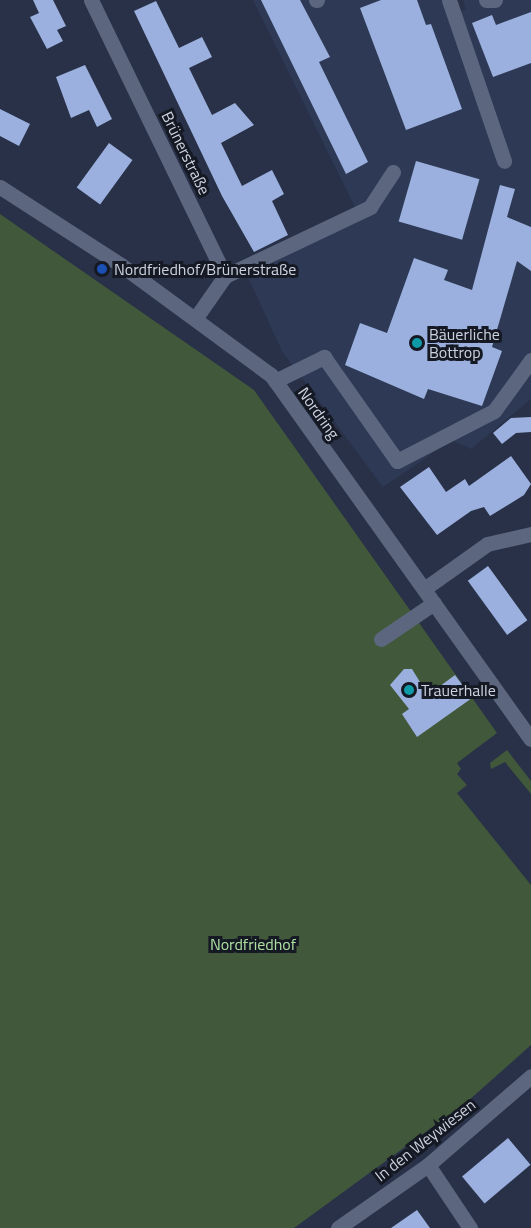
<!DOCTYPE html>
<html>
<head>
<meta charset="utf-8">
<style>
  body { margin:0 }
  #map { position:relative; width:531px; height:1228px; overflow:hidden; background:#283147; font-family:"Titillium Web",sans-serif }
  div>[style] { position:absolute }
  .built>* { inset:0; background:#2e3a55 }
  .green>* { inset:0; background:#41583b }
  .building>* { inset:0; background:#9bb0de; transform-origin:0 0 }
  .minor>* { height:15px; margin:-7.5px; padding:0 7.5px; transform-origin:7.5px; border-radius:7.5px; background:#5c677f }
  .dots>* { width:16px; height:16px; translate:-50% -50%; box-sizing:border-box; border:3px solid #151923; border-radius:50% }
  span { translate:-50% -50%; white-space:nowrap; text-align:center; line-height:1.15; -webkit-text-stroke:6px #151923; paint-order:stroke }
  .street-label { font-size:16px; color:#ccd3e0 }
  .poi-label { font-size:16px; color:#ccd3e0 }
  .left { translate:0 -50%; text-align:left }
  .park-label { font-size:16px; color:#ade0a1 }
</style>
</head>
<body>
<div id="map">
  <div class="built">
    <div style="clip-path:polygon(253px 0,443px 0,449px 16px,466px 9px,463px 0,531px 0,531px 399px,471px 449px,452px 440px,383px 487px,282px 351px,242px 264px,356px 209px)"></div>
  </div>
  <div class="green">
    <div style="clip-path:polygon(0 214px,254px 390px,497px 733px,457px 763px,461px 769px,457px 774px,467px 785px,457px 793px,531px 885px,531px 1045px,468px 1101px,294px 1228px,0 1228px)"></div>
    <div style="clip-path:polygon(507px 750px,531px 781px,531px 794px,505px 762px,491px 769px,490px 763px)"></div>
  </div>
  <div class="building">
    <div style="clip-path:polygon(33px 0,53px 0,66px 26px,57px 30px,63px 41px,47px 49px,30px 17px,39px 13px)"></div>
    <div style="clip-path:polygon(261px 0,300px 0,330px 57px,319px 62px,368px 162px,346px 174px)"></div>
    <div style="clip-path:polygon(381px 0,417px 0,426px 25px,431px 24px,462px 109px,406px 130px,360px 8px)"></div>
    <div style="clip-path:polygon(156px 1px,179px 48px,202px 37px,212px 57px,189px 68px,212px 115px,235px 103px,254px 125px,221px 143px,242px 186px,272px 170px,284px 194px,272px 201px,288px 235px,254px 252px,222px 196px,134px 11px)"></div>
    <div style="clip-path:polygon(531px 12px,531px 63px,493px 77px,472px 23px,492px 15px,496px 25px)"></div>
    <div style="clip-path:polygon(85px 65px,112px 119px,97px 127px,89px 110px,71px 118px,56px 77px)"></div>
    <div style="clip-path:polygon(0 109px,30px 124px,19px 146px,0 136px)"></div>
    <div style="left:109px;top:143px;width:29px;height:55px;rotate:36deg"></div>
    <div style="left:416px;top:161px;width:66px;height:63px;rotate:16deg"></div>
    <div style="clip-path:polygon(500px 185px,515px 189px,507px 217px,531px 227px,531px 271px,517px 261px,492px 347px,502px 351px,482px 406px,428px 389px,424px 399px,345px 365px,360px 323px,387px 333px,414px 258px,448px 270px,444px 280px,472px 290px)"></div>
    <div style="clip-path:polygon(531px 417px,531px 432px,516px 433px,502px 444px,493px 433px,511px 418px)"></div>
    <div style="clip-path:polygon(511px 456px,531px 484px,524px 495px,490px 516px,484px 507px,471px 511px,437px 535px,400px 487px,429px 467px,446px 492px,465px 479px,469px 486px)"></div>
    <div style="left:488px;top:566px;width:67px;height:25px;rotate:54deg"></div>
    <div style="clip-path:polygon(404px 669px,412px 669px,428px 695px,455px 675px,472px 698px,417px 737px,402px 714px,409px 709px,390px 685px)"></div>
    <div style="left:508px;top:1138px;width:35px;height:60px;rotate:50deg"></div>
    <div style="clip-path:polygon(417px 1210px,430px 1228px,391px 1228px)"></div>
  </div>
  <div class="minor">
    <div style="left:91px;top:0;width:307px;rotate:64.1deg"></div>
    <div style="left:225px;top:276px;width:52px;rotate:124.9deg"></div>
    <div style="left:316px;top:0;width:1px"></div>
    <div style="left:449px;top:0;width:170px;rotate:71.1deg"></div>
    <div style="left:486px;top:0;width:9px"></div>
    <div style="left:0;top:187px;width:144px;rotate:32.8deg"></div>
    <div style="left:121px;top:265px;width:186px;rotate:36.3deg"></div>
    <div style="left:271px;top:375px;width:447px;rotate:54.5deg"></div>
    <div style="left:225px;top:276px;width:161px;rotate:-25.4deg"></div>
    <div style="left:370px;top:207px;width:42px;rotate:-56.7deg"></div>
    <div style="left:275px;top:381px;width:55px;rotate:-26.1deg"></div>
    <div style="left:324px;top:357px;width:127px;rotate:54.9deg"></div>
    <div style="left:397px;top:461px;width:109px;rotate:-27.3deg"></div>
    <div style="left:494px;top:411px;width:63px;rotate:-54deg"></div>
    <div style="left:424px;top:589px;width:77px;rotate:-35.5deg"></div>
    <div style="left:487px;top:544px;width:45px;rotate:-12.8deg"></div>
    <div style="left:381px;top:639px;width:64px;rotate:-34.2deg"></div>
    <div style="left:428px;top:1165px;width:76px;rotate:56.3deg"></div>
    <div style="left:338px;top:1228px;width:110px;rotate:-35deg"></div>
    <div style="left:428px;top:1165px;width:136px;rotate:-40.8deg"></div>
  </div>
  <div class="dots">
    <div style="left:102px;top:269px;background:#1a4fb4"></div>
    <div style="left:417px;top:343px;background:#0f9aa8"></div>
    <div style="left:409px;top:690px;background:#0f9aa8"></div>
  </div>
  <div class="street-label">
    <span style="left:186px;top:153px;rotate:64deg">Brünerstraße</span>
    <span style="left:319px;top:413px;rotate:55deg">Nordring</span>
    <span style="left:425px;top:1140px;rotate:-38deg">In den Weywiesen</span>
  </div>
  <div class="poi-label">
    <span class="left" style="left:114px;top:269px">Nordfriedhof/Brünerstraße</span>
    <span class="left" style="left:429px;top:343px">Bäuerliche<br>Bottrop</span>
    <span class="left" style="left:421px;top:690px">Trauerhalle</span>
  </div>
  <div class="park-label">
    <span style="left:253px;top:944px">Nordfriedhof</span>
  </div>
</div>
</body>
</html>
